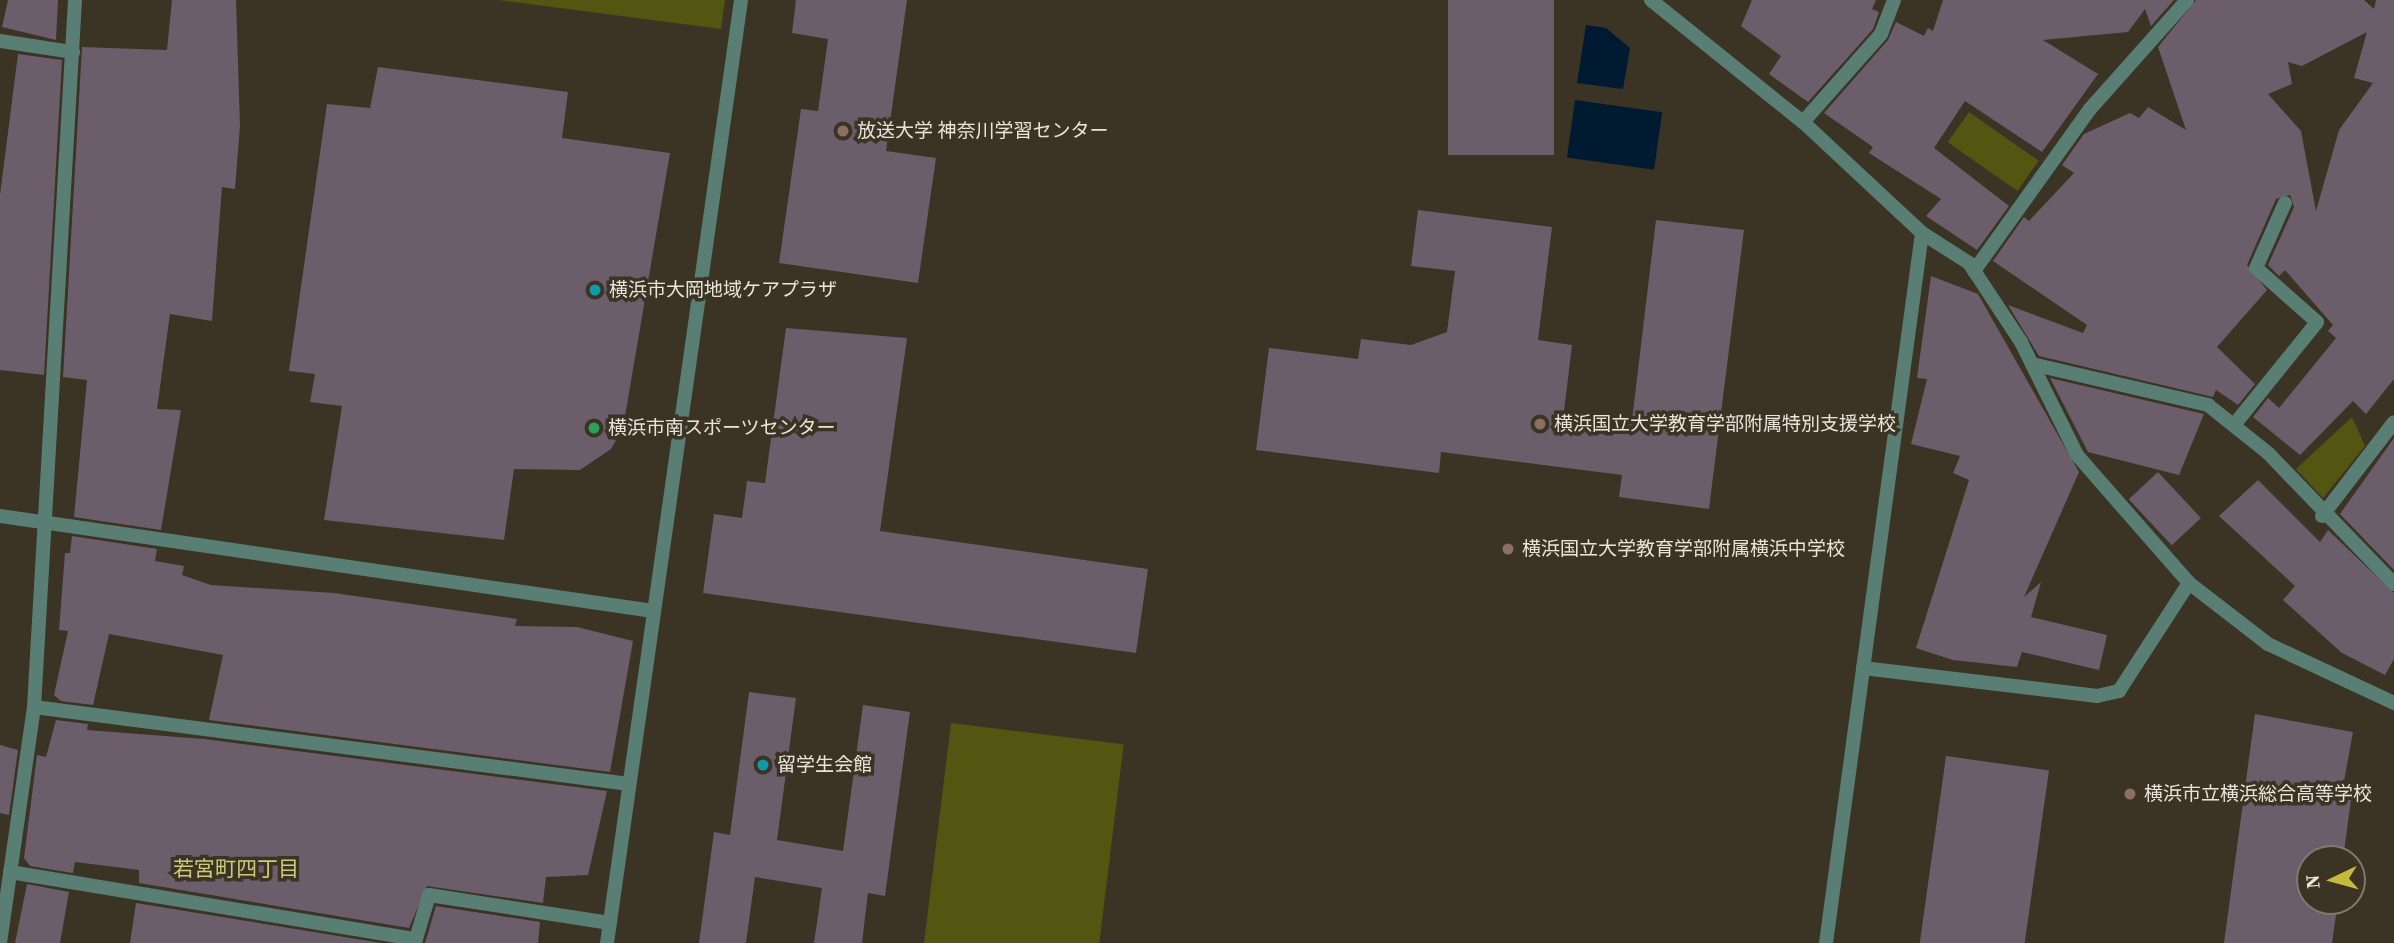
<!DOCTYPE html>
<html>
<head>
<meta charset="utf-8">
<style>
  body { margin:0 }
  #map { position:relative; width:2394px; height:943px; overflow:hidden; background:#3b3323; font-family:"Source Serif 4","Noto Sans JP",serif }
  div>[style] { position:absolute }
  .green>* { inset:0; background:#525611; transform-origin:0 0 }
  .water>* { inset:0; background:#001a32; transform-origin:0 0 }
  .building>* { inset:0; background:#6c5d6b; transform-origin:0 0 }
  .service>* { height:14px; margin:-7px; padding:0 7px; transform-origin:7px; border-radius:7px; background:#597e73 }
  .minor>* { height:14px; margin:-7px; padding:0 7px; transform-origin:7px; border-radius:7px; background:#597e73 }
  .dots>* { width:19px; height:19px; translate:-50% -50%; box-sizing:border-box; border:4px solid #3b3323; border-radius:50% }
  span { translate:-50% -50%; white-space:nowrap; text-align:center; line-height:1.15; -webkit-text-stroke:7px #3b3323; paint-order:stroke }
  .poi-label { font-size:19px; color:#e9e4da }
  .left { translate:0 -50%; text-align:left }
  .neighbourhood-label { font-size:21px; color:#cfc97b }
  .north { position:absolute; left:2296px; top:845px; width:70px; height:70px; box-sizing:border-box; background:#3b3323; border:2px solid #817a6c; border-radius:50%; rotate:265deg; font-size:19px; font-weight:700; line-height:28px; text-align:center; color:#e9e4da }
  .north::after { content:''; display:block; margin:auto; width:24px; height:32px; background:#c6bc3c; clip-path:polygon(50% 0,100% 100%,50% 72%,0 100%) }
</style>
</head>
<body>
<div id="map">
  <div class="green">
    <div style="clip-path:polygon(498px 0,725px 0,721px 29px)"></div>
    <div style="left:1969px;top:112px;width:85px;height:37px;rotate:35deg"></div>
    <div style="clip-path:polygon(2352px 417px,2365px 446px,2323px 498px,2296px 469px)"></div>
    <div style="left:951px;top:723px;width:174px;height:222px;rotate:7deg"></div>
  </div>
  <div class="water">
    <div style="clip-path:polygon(1586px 25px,1606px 28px,1630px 48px,1623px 89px,1577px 83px)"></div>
    <div style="left:1575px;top:100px;width:88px;height:58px;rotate:8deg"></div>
  </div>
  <div class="building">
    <div style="clip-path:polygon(8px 0,58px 0,56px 40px,2px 27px)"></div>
    <div style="clip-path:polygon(172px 0,236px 0,240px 126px,235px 189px,222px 187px,212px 321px,170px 314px,157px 409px,181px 410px,161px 530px,74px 517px,87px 380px,63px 377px,82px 47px,167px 50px)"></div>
    <div style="clip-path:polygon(796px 0,907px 0,886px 151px,936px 158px,918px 283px,779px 263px,801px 109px,818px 111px,828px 39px,792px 33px)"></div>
    <div style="left:1448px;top:0;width:106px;height:155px"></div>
    <div style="clip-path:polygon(1752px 0,1876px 0,1872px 9px,1879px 12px,1873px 29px,1808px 102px,1769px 74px,1781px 56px,1741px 26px)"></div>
    <div style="clip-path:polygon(1943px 0,2174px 0,2151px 26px,2145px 9px,2128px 32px,2043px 40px,2098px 74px,2042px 152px,1965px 101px,1934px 148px,2009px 206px,1977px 250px,1926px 216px,1941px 199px,1869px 153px,1873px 147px,1824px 113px,1888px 40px,1896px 22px,1924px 36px,1928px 28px,1933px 31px)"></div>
    <div style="clip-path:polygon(evenodd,2196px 0,2364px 0,2374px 9px,2376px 0,2394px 0,2394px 379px,2366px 414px,2353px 401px,2300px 455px,2253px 417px,2268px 398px,2279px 408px,2336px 338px,2328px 331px,2333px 325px,2285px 270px,2279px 276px,2268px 265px,2294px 207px,2290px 195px,2276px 199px,2247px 265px,2267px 290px,2217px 347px,2255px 384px,2238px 405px,2216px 390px,2213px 397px,2039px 356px,2008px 305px,2083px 333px,2087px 325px,1993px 261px,2024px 217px,2029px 221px,2074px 173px,2062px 165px,2084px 134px,2130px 113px,2139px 118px,2148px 107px,2186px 130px,2158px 47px,2196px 0,2367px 32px,2354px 78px,2373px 83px,2339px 130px,2316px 211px,2301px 131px,2268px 94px,2292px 84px,2288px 62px,2302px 66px,2367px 32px)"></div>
    <div style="clip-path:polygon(18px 54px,62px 60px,44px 375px,0 370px,0 195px)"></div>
    <div style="clip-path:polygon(378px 67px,568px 92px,562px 138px,670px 153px,623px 428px,611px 449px,580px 470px,514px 469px,504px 540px,324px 520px,342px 406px,310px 402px,315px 374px,289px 371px,327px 104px,370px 108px)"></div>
    <div style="clip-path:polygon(1418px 210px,1552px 227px,1538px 340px,1572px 345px,1564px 411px,1632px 420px,1656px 220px,1744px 230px,1709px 509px,1619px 497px,1622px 475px,1441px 452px,1439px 473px,1256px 450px,1269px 348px,1358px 359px,1361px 339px,1411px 345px,1447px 332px,1455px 271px,1411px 266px)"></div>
    <div style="clip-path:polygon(1931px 276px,1978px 294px,2079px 472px,2024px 597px,2041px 582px,2031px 617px,2107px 635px,2099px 670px,2022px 652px,2017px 667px,1953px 660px,1916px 648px,1969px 480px,1953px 473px,1960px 456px,1911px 444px,1927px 379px,1917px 378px)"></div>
    <div style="clip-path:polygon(786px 328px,907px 338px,880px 531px,1148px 569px,1136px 653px,703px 593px,714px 514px,742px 518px,747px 481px,765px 483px)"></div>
    <div style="clip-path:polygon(2050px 378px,2204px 414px,2179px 475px,2088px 452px)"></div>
    <div style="clip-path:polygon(2394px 438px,2394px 570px,2340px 514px)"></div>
    <div style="left:2158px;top:472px;width:63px;height:40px;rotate:47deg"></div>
    <div style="clip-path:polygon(2258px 480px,2320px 542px,2328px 530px,2394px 593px,2394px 659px,2385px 675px,2342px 653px,2283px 600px,2295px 586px,2219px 516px)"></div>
    <div style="clip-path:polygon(72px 536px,157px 549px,155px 561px,184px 566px,182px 575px,211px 585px,334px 593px,517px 619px,515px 626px,577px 627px,633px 641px,610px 772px,209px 720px,223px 655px,109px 634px,93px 705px,61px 701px,54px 695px,68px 631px,59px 630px,65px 553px,70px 553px)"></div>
    <div style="clip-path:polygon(749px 692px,796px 698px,777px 840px,843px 851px,863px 705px,910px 712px,885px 896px,868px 893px,862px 943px,814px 943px,822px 888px,755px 877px,746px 943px,699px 943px,714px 832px,730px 835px)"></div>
    <div style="clip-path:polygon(2255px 714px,2353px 732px,2341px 798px,2351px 800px,2343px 859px,2310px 859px,2310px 901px,2338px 901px,2332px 943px,2224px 943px)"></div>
    <div style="clip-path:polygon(56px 720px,88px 724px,87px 730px,204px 739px,607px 791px,588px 875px,546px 877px,543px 903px,427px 886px,409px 928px,139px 883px,139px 870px,75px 862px,73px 873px,30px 866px,24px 858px,37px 755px,46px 757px)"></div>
    <div style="clip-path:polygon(0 745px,18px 750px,9px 815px,0 813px)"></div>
    <div style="left:1946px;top:756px;width:104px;height:189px;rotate:8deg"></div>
    <div style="clip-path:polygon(27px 884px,69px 892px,60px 943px,15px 943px)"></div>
    <div style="clip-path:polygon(136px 903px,381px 943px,130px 943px)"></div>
    <div style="clip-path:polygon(436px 906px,540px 922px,538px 943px,425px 943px)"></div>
  </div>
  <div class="service">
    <div style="left:0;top:41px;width:74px;rotate:8.6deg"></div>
    <div style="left:1803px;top:122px;width:118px;rotate:-48.4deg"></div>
    <div style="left:1881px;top:34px;width:36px;rotate:-69deg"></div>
    <div style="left:2032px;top:364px;width:181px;rotate:13.1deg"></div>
    <div style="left:2208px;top:405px;width:77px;rotate:38.7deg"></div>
    <div style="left:2268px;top:453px;width:182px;rotate:46.1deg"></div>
    <div style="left:2234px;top:425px;width:132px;rotate:-51.1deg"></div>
    <div style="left:2317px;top:322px;width:81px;rotate:-138.5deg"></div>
    <div style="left:2256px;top:268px;width:71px;rotate:-66deg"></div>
    <div style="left:34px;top:707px;width:600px;rotate:7.37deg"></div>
    <div style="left:10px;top:872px;width:411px;rotate:9.4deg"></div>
    <div style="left:416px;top:939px;width:46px;rotate:-73.5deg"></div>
    <div style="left:429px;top:895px;width:183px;rotate:8.8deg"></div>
  </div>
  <div class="minor">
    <div style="left:1651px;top:0;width:195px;rotate:38.8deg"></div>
    <div style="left:1803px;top:122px;width:163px;rotate:43deg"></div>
    <div style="left:1922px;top:233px;width:56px;rotate:32.6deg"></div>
    <div style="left:1969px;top:263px;width:95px;rotate:56.6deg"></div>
    <div style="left:2021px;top:342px;width:126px;rotate:63.6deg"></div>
    <div style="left:2077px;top:455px;width:170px;rotate:48.8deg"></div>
    <div style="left:2189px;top:583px;width:100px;rotate:37.7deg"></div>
    <div style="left:2268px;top:644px;width:139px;rotate:25.1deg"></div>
    <div style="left:1974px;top:271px;width:199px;rotate:-54.4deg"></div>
    <div style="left:2090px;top:109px;width:146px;rotate:-48.3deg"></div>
    <div style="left:0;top:516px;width:660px;rotate:8.28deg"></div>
    <div style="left:2322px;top:516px;width:118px;rotate:-52.5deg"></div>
    <div style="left:1863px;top:668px;width:236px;rotate:6.8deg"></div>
    <div style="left:2097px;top:696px;width:23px;rotate:-13deg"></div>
    <div style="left:2119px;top:691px;width:129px;rotate:-57.1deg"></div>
    <div style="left:0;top:943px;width:238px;rotate:-81.8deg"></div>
    <div style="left:34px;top:707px;width:708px;rotate:-86.68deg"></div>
    <div style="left:607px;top:943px;width:952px;rotate:-81.91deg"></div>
    <div style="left:1826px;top:943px;width:716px;rotate:-82.3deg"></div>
  </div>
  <div class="dots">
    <div style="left:843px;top:131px;background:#8d6e63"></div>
    <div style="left:595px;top:290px;background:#0f9aa8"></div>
    <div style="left:1540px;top:424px;background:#8d6e63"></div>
    <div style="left:594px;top:428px;background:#2e9e5b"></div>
    <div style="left:1508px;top:549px;background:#8d6e63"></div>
    <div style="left:763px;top:765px;background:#0f9aa8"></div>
    <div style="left:2130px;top:794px;background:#8d6e63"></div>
  </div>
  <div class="poi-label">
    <span class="left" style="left:857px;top:131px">放送大学 神奈川学習センター</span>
    <span class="left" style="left:609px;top:290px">横浜市大岡地域ケアプラザ</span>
    <span class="left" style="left:1554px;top:424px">横浜国立大学教育学部附属特別支援学校</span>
    <span class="left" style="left:608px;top:428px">横浜市南スポーツセンター</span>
    <span class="left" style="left:1522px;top:549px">横浜国立大学教育学部附属横浜中学校</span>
    <span class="left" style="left:777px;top:765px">留学生会館</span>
    <span class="left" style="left:2144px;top:794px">横浜市立横浜総合高等学校</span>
  </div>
  <div class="neighbourhood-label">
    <span style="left:236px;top:869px">若宮町四丁目</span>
  </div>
  <div class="north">N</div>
</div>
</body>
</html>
